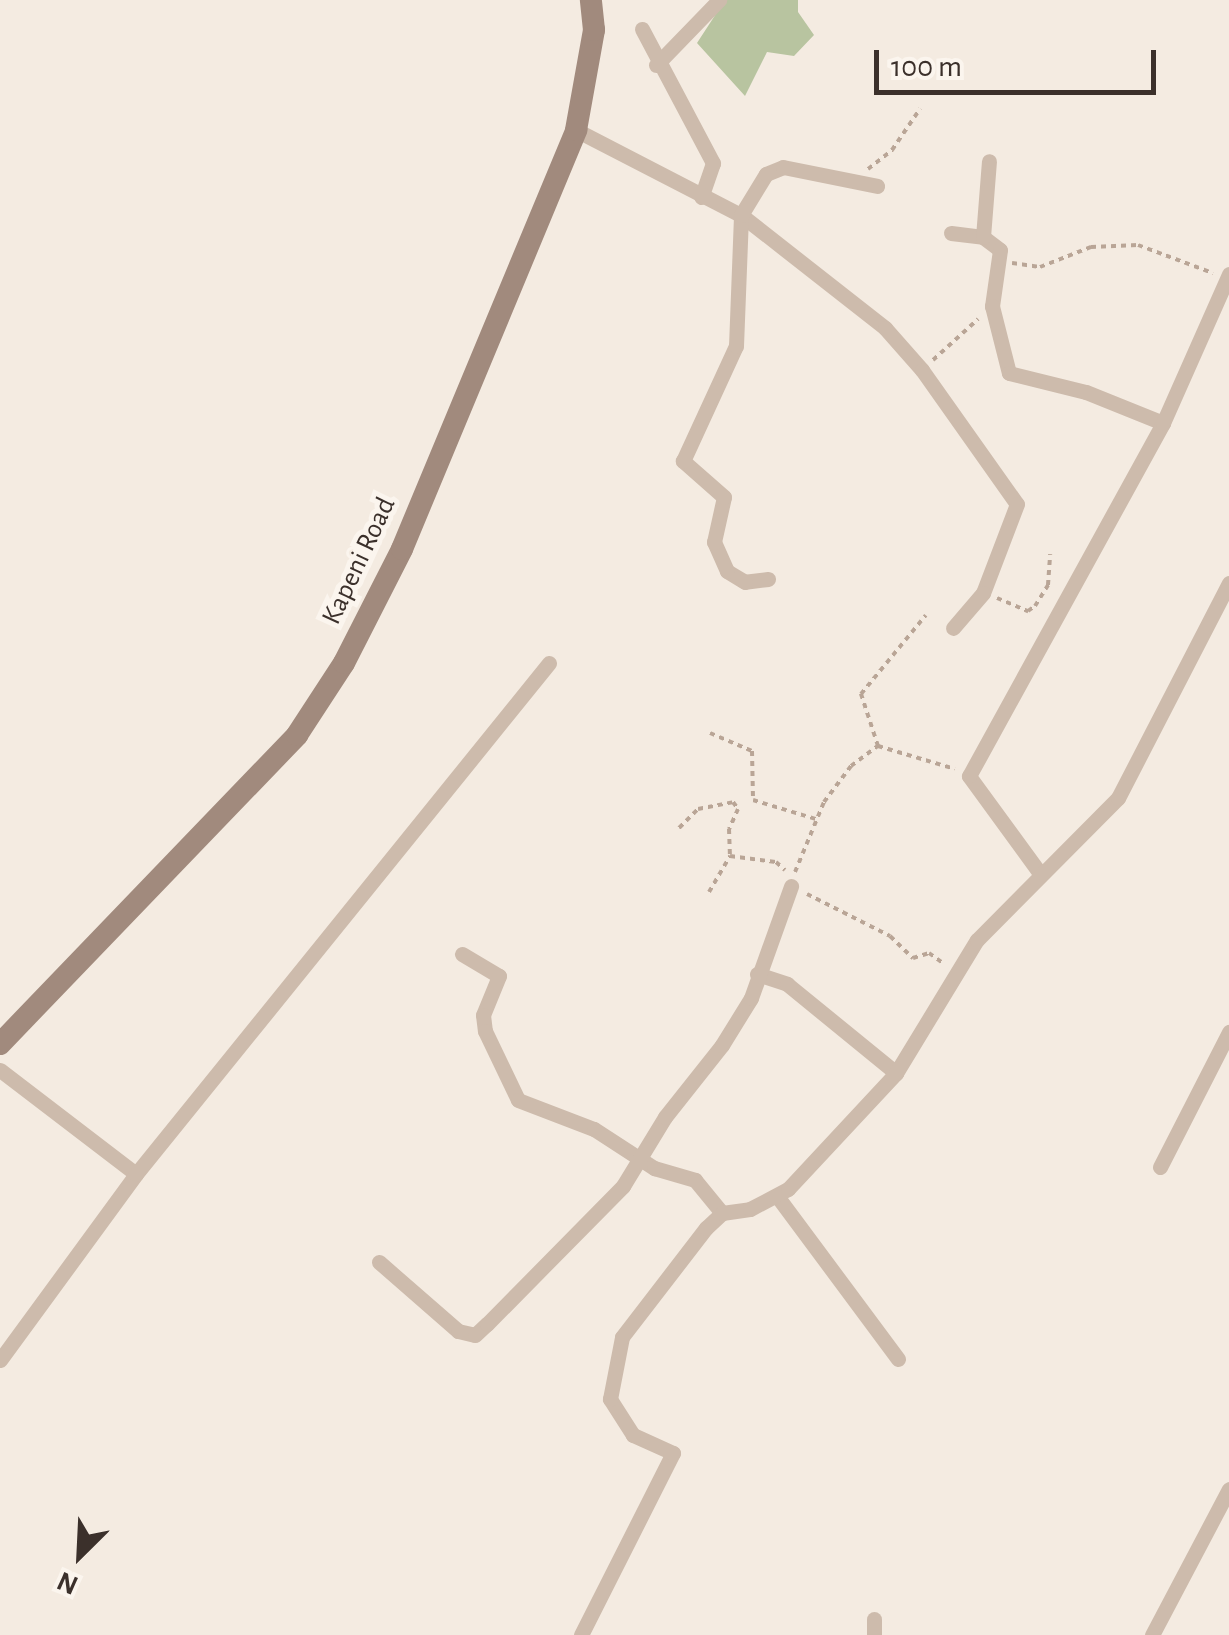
<!DOCTYPE html>
<html>
<head>
<meta charset="utf-8">
<style>
  body { margin:0 }
  #map { position:relative; width:1229px; height:1635px; overflow:hidden; background:#f4ebe1; font-family:"Alegreya Sans",sans-serif }
  div>[style] { position:absolute }
  .green>* { inset:0; background:#b8c4a0 }
  .path>* { height:4px; margin-top:-2px; transform-origin:0; background:repeating-linear-gradient(90deg,#b9a596 0 5px,transparent 0 10px) }
  .street>* { height:15px; margin:-7.5px; padding:0 7.5px; transform-origin:7.5px; border-radius:7.5px; background:#cdbbac }
  .secondary>* { height:22px; margin:-11px; padding:0 11px; transform-origin:11px; border-radius:11px; background:#a18a7d }
  span { translate:-50% -50%; white-space:nowrap; text-align:center; line-height:1.15; -webkit-text-stroke:10px #fbf5ee; paint-order:stroke }
  .street-label { font-size:28px; color:#3b302b }
  .north { position:absolute; left:30px; top:1505px; width:100px; height:100px; -webkit-text-stroke:8px #fbf5ee; paint-order:stroke; rotate:204deg; font-size:28px; font-weight:700; line-height:40px; text-align:center; color:#3b302b }
  .north::after { content:''; display:block; margin:auto; width:35px; height:45px; background:#3b302b; clip-path:polygon(50% 0,100% 100%,50% 72%,0 100%) }
  .scale { position:absolute; left:874px; top:50px; width:282px; height:45px; box-sizing:border-box; border:5px solid #3b302b; border-top:0; padding-left:12px; font-size:30px; line-height:35px; white-space:nowrap; color:#3b302b; -webkit-text-stroke:8px #fbf5ee; paint-order:stroke }
</style>
</head>
<body>
<div id="map">
  <div class="green">
    <div style="clip-path:polygon(725px 0,798px 0,798px 12px,814px 35px,794px 56px,767px 52px,745px 96px,697px 43px)"></div>
  </div>
  <div class="path">
    <div style="left:868px;top:169px;width:31px;rotate:-38deg"></div>
    <div style="left:892px;top:150px;width:50px;rotate:-55.7deg"></div>
    <div style="left:1012px;top:263px;width:28px;rotate:8deg"></div>
    <div style="left:1040px;top:267px;width:55px;rotate:-21.4deg"></div>
    <div style="left:1091px;top:247px;width:47px;rotate:-2.4deg"></div>
    <div style="left:1138px;top:245px;width:80px;rotate:20.5deg"></div>
    <div style="left:933px;top:360px;width:61px;rotate:-42.3deg"></div>
    <div style="left:997px;top:598px;width:34px;rotate:23deg"></div>
    <div style="left:1028px;top:611px;width:9px;rotate:-36deg"></div>
    <div style="left:1035px;top:606px;width:25px;rotate:-58deg"></div>
    <div style="left:1048px;top:585px;width:31px;rotate:-86deg"></div>
    <div style="left:710px;top:733px;width:46px;rotate:23.2deg"></div>
    <div style="left:752px;top:751px;width:49px;rotate:88.8deg"></div>
    <div style="left:753px;top:800px;width:66px;rotate:16.8deg"></div>
    <div style="left:878px;top:746px;width:55px;rotate:-108.1deg"></div>
    <div style="left:861px;top:694px;width:102px;rotate:-50.6deg"></div>
    <div style="left:679px;top:828px;width:27px;rotate:-45deg"></div>
    <div style="left:698px;top:809px;width:36px;rotate:-11deg"></div>
    <div style="left:733px;top:802px;width:9px;rotate:54deg"></div>
    <div style="left:738px;top:809px;width:22px;rotate:114deg"></div>
    <div style="left:729px;top:829px;width:27px;rotate:88deg"></div>
    <div style="left:795px;top:872px;width:76px;rotate:-67.5deg"></div>
    <div style="left:824px;top:802px;width:45px;rotate:-53.1deg"></div>
    <div style="left:851px;top:766px;width:34px;rotate:-37deg"></div>
    <div style="left:878px;top:746px;width:80px;rotate:16.6deg"></div>
    <div style="left:709px;top:892px;width:42px;rotate:-59.7deg"></div>
    <div style="left:730px;top:856px;width:46px;rotate:7.4deg"></div>
    <div style="left:776px;top:862px;width:12px;rotate:42deg"></div>
    <div style="left:807px;top:894px;width:93px;rotate:26.8deg"></div>
    <div style="left:890px;top:936px;width:32px;rotate:44deg"></div>
    <div style="left:913px;top:958px;width:17px;rotate:-17deg"></div>
    <div style="left:929px;top:953px;width:19px;rotate:36deg"></div>
  </div>
  <div class="street">
    <div style="left:642px;top:29px;width:152px;rotate:62.1deg"></div>
    <div style="left:713px;top:163px;width:36px;rotate:109deg"></div>
    <div style="left:656px;top:65px;width:91px;rotate:-45.9deg"></div>
    <div style="left:576px;top:130px;width:186px;rotate:27.3deg"></div>
    <div style="left:741px;top:215px;width:183px;rotate:38.1deg"></div>
    <div style="left:885px;top:328px;width:56px;rotate:48.6deg"></div>
    <div style="left:922px;top:370px;width:164px;rotate:54.7deg"></div>
    <div style="left:1017px;top:504px;width:95px;rotate:110.9deg"></div>
    <div style="left:983px;top:593px;width:46px;rotate:130.6deg"></div>
    <div style="left:951px;top:233px;width:32px;rotate:7deg"></div>
    <div style="left:983px;top:237px;width:21px;rotate:37deg"></div>
    <div style="left:1000px;top:250px;width:57px;rotate:98.1deg"></div>
    <div style="left:992px;top:306px;width:69px;rotate:75.8deg"></div>
    <div style="left:1009px;top:373px;width:79px;rotate:13.9deg"></div>
    <div style="left:1086px;top:392px;width:83px;rotate:21.9deg"></div>
    <div style="left:983px;top:237px;width:76px;rotate:-85.5deg"></div>
    <div style="left:768px;top:579px;width:23px;rotate:173deg"></div>
    <div style="left:745px;top:582px;width:21px;rotate:-149deg"></div>
    <div style="left:727px;top:571px;width:32px;rotate:-114deg"></div>
    <div style="left:714px;top:542px;width:46px;rotate:-77.5deg"></div>
    <div style="left:724px;top:497px;width:55px;rotate:-138.7deg"></div>
    <div style="left:683px;top:461px;width:127px;rotate:-65.3deg"></div>
    <div style="left:736px;top:346px;width:131px;rotate:-87.8deg"></div>
    <div style="left:741px;top:215px;width:48px;rotate:-58.6deg"></div>
    <div style="left:766px;top:174px;width:18px;rotate:-22deg"></div>
    <div style="left:783px;top:167px;width:96px;rotate:11.4deg"></div>
    <div style="left:1039px;top:872px;width:119px;rotate:-126.1deg"></div>
    <div style="left:969px;top:776px;width:403px;rotate:-61.2deg"></div>
    <div style="left:1163px;top:423px;width:163px;rotate:-66.1deg"></div>
    <div style="left:462px;top:954px;width:43px;rotate:30.7deg"></div>
    <div style="left:499px;top:976px;width:42px;rotate:112.3deg"></div>
    <div style="left:483px;top:1015px;width:16px;rotate:83deg"></div>
    <div style="left:485px;top:1031px;width:76px;rotate:64.4deg"></div>
    <div style="left:518px;top:1100px;width:81px;rotate:20.9deg"></div>
    <div style="left:594px;top:1129px;width:72px;rotate:33deg"></div>
    <div style="left:654px;top:1168px;width:43px;rotate:16.3deg"></div>
    <div style="left:695px;top:1180px;width:43px;rotate:50.7deg"></div>
    <div style="left:757px;top:974px;width:32px;rotate:18deg"></div>
    <div style="left:787px;top:984px;width:141px;rotate:39.2deg"></div>
    <div style="left:0;top:1070px;width:171px;rotate:37.4deg"></div>
    <div style="left:1160px;top:1167px;width:152px;rotate:-62.9deg"></div>
    <div style="left:777px;top:1196px;width:203px;rotate:53.4deg"></div>
    <div style="left:379px;top:1262px;width:105px;rotate:41.1deg"></div>
    <div style="left:458px;top:1331px;width:17px;rotate:13deg"></div>
    <div style="left:475px;top:1335px;width:16px;rotate:-43deg"></div>
    <div style="left:487px;top:1324px;width:194px;rotate:-45.4deg"></div>
    <div style="left:623px;top:1186px;width:81px;rotate:-58.7deg"></div>
    <div style="left:665px;top:1117px;width:92px;rotate:-51.6deg"></div>
    <div style="left:722px;top:1045px;width:55px;rotate:-58.3deg"></div>
    <div style="left:751px;top:998px;width:119px;rotate:-70.3deg"></div>
    <div style="left:0;top:1360px;width:230px;rotate:-53.8deg"></div>
    <div style="left:136px;top:1174px;width:657px;rotate:-51.05deg"></div>
    <div style="left:874px;top:1619px;width:16px;rotate:90deg"></div>
    <div style="left:581px;top:1635px;width:204px;rotate:-63.2deg"></div>
    <div style="left:673px;top:1453px;width:44px;rotate:-155.8deg"></div>
    <div style="left:633px;top:1435px;width:43px;rotate:-122.6deg"></div>
    <div style="left:610px;top:1399px;width:63px;rotate:-79deg"></div>
    <div style="left:622px;top:1337px;width:138px;rotate:-52.4deg"></div>
    <div style="left:706px;top:1228px;width:22px;rotate:-43deg"></div>
    <div style="left:722px;top:1213px;width:28px;rotate:-8deg"></div>
    <div style="left:750px;top:1209px;width:43px;rotate:-27.8deg"></div>
    <div style="left:788px;top:1189px;width:158px;rotate:-47deg"></div>
    <div style="left:896px;top:1073px;width:156px;rotate:-58.7deg"></div>
    <div style="left:977px;top:940px;width:200px;rotate:-45.2deg"></div>
    <div style="left:1118px;top:798px;width:242px;rotate:-62.7deg"></div>
    <div style="left:1152px;top:1635px;width:165px;rotate:-62.2deg"></div>
  </div>
  <div class="secondary">
    <div style="left:0;top:1044px;width:429px;rotate:-46.1deg"></div>
    <div style="left:297px;top:735px;width:86px;rotate:-56.9deg"></div>
    <div style="left:344px;top:663px;width:128px;rotate:-63deg"></div>
    <div style="left:402px;top:549px;width:454px;rotate:-67.4deg"></div>
    <div style="left:576px;top:130px;width:102px;rotate:-79.8deg"></div>
    <div style="left:594px;top:30px;width:30px;rotate:-96deg"></div>
  </div>
  <div class="street-label">
    <span style="left:359px;top:561px;rotate:-65deg">Kapeni Road</span>
  </div>
  <div class="north">N</div>
  <div class="scale">100 m</div>
</div>
</body>
</html>
